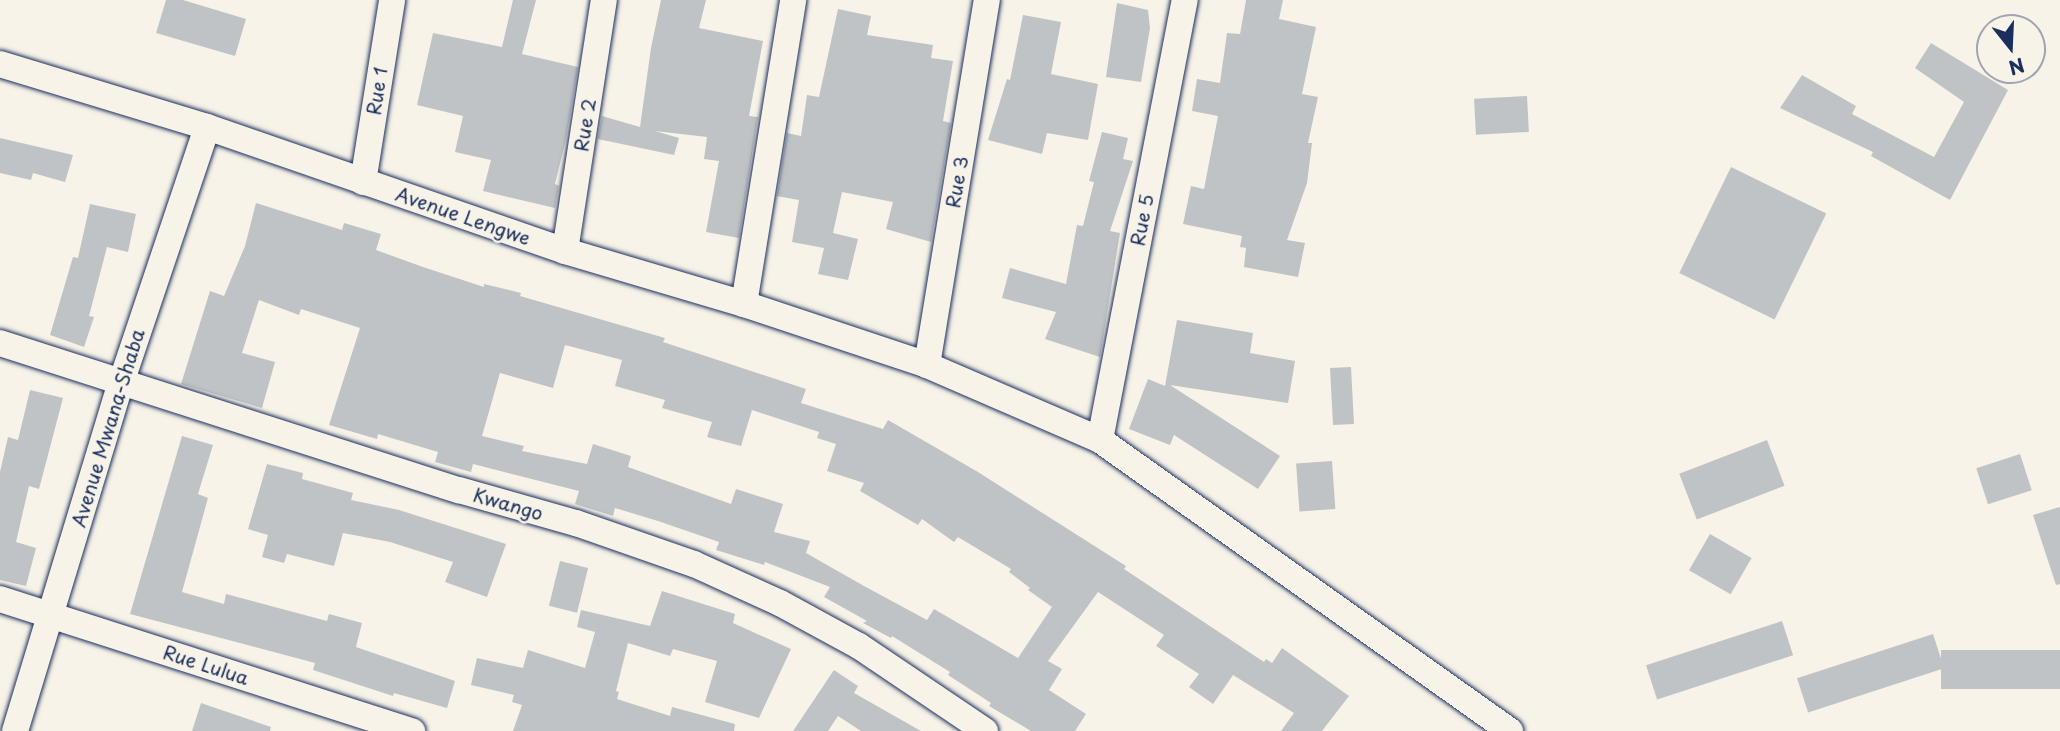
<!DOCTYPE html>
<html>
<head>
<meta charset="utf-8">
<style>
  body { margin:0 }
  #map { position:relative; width:2060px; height:731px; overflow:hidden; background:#f7f3e8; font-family:"Playpen Sans",sans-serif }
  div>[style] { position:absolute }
  .building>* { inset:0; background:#c0c3c5; transform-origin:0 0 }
  .roads { filter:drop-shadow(0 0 2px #1b2f5e) drop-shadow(0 0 2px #1b2f5e) }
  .minor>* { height:26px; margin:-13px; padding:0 13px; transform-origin:13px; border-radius:13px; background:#f7f3e8 }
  span { translate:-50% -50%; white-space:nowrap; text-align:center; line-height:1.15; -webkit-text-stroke:5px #f7f3e8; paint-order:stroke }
  .street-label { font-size:19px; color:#1b2f5e }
  .north { position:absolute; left:1976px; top:14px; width:70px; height:70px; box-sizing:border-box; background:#f7f3e8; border:2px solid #9fa5b1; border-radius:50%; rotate:162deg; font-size:19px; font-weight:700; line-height:28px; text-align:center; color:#1b2f5e }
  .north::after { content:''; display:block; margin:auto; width:24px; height:32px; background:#1b2f5e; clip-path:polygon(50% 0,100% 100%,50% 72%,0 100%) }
</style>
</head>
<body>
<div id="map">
  <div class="building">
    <div style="clip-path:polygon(166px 0,183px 0,246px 19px,235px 56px,156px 33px)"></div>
    <div style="clip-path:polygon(513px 0,536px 0,522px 54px,578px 67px,566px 139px,555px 184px,559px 186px,555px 208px,483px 191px,491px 160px,455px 152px,463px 116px,417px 105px,433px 33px,502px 47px)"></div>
    <div style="clip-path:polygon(661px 0,706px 0,699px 28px,763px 41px,749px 116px,758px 117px,739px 238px,706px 232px,719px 161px,704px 159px,707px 137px,655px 131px,679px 138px,674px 155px,598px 139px,602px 116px,640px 127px,651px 48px)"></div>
    <div style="clip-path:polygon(1246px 0,1283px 0,1279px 19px,1316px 27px,1302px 94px,1318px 97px,1308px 143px,1312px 143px,1307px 183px,1287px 240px,1305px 243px,1298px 277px,1244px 267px,1246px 248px,1240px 247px,1242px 236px,1183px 224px,1191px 186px,1204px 189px,1218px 116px,1192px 111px,1197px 79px,1220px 83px,1227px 33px,1240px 34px)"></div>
    <div style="clip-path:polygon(1117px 3px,1148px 10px,1150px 28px,1141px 82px,1106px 77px)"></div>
    <div style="clip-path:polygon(838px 9px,871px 16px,867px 35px,933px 45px,931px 58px,953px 61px,943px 121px,951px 123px,931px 242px,886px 229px,893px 202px,842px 192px,833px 233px,858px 239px,848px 280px,818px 274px,824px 248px,792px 242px,799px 200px,777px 196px,787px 133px,801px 136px,807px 95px,819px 97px)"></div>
    <div style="clip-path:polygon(1023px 15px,1061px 22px,1051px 74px,1098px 84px,1088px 140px,1047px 133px,1042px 154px,988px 140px,1007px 79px,1010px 80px)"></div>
    <div style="clip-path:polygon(1931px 43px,2008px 90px,1950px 200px,1871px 156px,1873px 152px,1780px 108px,1802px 75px,1856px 106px,1852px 114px,1934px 157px,1964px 102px,1915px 68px)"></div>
    <div style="left:1527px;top:96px;width:36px;height:53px;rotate:87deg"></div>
    <div style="clip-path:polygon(1102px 132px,1128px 138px,1123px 159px,1133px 161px,1110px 231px,1120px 233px,1100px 357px,1045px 339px,1056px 312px,1002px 298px,1010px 268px,1066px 284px,1077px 225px,1083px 226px,1094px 182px,1089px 181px)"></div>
    <div style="clip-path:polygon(0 138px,73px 155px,65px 182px,33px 173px,31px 180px,0 173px)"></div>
    <div style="left:1731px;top:167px;width:106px;height:118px;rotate:26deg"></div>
    <div style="clip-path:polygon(evenodd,256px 203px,342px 230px,344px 223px,381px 234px,376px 250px,423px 267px,484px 287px,484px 284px,521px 293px,520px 296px,665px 338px,663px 342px,806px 389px,801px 403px,883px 429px,888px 420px,978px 472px,1126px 566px,1124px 569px,1264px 662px,1266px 659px,1272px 663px,1282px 648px,1349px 696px,1322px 731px,1281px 731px,1294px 713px,1233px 675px,1213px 704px,1189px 687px,1199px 674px,1156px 646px,1164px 635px,1098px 592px,1048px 661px,1062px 669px,1049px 690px,1086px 714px,1075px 731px,1031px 731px,989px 706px,991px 703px,948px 675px,950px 672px,892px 636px,891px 638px,863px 623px,867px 621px,824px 597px,830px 587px,765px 562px,764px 565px,716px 550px,719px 542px,658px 521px,615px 508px,613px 516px,575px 504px,579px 491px,473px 464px,471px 472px,435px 462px,438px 452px,378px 434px,377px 439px,329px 425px,360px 328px,301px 309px,299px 315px,259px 300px,242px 353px,275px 362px,262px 408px,181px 384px,210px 291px,224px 296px,245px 246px,256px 203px,565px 345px,622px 360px,615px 386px,665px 400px,662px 408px,712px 422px,707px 437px,741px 446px,752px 410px,819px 432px,817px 438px,836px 444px,827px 471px,864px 483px,860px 491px,918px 525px,922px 519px,954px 542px,958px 537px,1011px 569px,1009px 572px,1030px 588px,1028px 590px,1052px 607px,1018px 658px,934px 609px,927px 620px,864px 586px,806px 553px,810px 541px,774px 532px,783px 504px,736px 489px,731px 504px,628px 467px,631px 456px,593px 444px,587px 464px,522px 451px,524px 446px,482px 436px,500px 373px,553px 388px,565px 345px)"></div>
    <div style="clip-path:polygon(90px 204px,136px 214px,128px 252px,107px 247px,89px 316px,94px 317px,84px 347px,50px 335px,73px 257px,78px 258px)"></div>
    <div style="clip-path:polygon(1177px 320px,1253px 333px,1250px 353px,1295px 361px,1288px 403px,1170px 385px,1280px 456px,1258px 489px,1174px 435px,1170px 445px,1129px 429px,1148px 379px,1165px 386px)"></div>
    <div style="left:1351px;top:367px;width:57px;height:21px;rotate:87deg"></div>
    <div style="clip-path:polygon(30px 390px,63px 398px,39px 489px,29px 486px,16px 542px,36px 548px,26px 586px,0 580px,0 472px,8px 437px,18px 440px)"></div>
    <div style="clip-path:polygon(182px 436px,213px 445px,198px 494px,208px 498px,182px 592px,224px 604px,226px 594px,327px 621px,329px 614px,362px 623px,356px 647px,455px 681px,447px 708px,394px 693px,393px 696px,313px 670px,315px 663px,130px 614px)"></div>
    <div style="left:1767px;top:440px;width:49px;height:94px;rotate:69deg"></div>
    <div style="left:2020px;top:454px;width:38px;height:46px;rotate:72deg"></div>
    <div style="left:1332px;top:461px;width:48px;height:36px;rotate:86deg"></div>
    <div style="clip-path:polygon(267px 464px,303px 473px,302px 479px,353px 493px,351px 500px,399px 510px,506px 544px,487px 597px,445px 582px,453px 562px,390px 542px,343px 533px,334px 566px,287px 554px,284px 563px,262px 557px,268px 535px,248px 529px)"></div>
    <div style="clip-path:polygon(2060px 507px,2060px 584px,2056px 585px,2033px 515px)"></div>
    <div style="left:1710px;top:534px;width:48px;height:42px;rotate:30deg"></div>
    <div style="left:560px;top:561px;width:29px;height:46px;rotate:14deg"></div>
    <div style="clip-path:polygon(662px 591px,735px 614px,733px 623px,791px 649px,759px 718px,705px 702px,717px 661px,673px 649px,670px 656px,628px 643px,616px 691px,619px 692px,617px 699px,670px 716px,672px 707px,735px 724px,734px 731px,513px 731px,522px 705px,512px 702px,514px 695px,471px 685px,477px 658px,523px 668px,528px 650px,585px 668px,595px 632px,577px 627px,581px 610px,650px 626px)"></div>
    <div style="left:1782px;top:621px;width:36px;height:143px;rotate:72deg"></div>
    <div style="left:1933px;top:634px;width:36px;height:143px;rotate:72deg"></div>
    <div style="left:2060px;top:650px;width:39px;height:119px;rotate:90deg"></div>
    <div style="clip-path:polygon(834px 670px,858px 686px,854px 693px,921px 731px,861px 731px,838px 716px,828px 731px,793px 731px)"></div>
    <div style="clip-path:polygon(201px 703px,271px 727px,270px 731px,192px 731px)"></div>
  </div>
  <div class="roads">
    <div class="minor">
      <div style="left:0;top:64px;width:216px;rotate:16.9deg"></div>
      <div style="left:207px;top:127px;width:379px;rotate:19.1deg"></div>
      <div style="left:565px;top:251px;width:187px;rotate:16.5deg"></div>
      <div style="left:744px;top:304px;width:193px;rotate:18.4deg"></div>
      <div style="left:927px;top:365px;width:189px;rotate:23.4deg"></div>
      <div style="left:1100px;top:440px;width:503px;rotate:35.37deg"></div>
      <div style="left:363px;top:182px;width:184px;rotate:-80.9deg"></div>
      <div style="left:565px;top:251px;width:254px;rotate:-81.2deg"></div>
      <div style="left:744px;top:304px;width:308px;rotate:-80.8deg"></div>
      <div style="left:0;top:343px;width:482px;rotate:17.8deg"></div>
      <div style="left:459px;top:490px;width:122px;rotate:15.8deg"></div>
      <div style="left:576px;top:523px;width:125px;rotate:19.2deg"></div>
      <div style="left:694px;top:564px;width:94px;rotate:24.4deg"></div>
      <div style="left:780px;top:603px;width:90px;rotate:28.6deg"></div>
      <div style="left:859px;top:646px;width:152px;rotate:34deg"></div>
      <div style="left:927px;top:365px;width:370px;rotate:-80.7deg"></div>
      <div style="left:1100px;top:440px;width:448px;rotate:-79.1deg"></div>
      <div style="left:0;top:599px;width:433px;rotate:17.8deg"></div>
      <div style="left:15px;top:731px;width:364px;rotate:-73.1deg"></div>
      <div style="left:121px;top:383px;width:270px;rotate:-71.4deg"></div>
    </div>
  </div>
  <div class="street-label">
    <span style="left:377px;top:91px;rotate:-81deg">Rue 1</span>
    <span style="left:585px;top:125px;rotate:-81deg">Rue 2</span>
    <span style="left:957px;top:182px;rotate:-80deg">Rue 3</span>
    <span style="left:463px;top:216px;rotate:19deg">Avenue Lengwe</span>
    <span style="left:1142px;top:220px;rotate:-79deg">Rue 5</span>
    <span style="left:108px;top:428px;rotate:-73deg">Avenue Mwana-Shaba</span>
    <span style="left:508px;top:504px;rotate:16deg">Kwango</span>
    <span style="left:206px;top:665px;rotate:18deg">Rue Lulua</span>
  </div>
  <div class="north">N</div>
</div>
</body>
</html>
